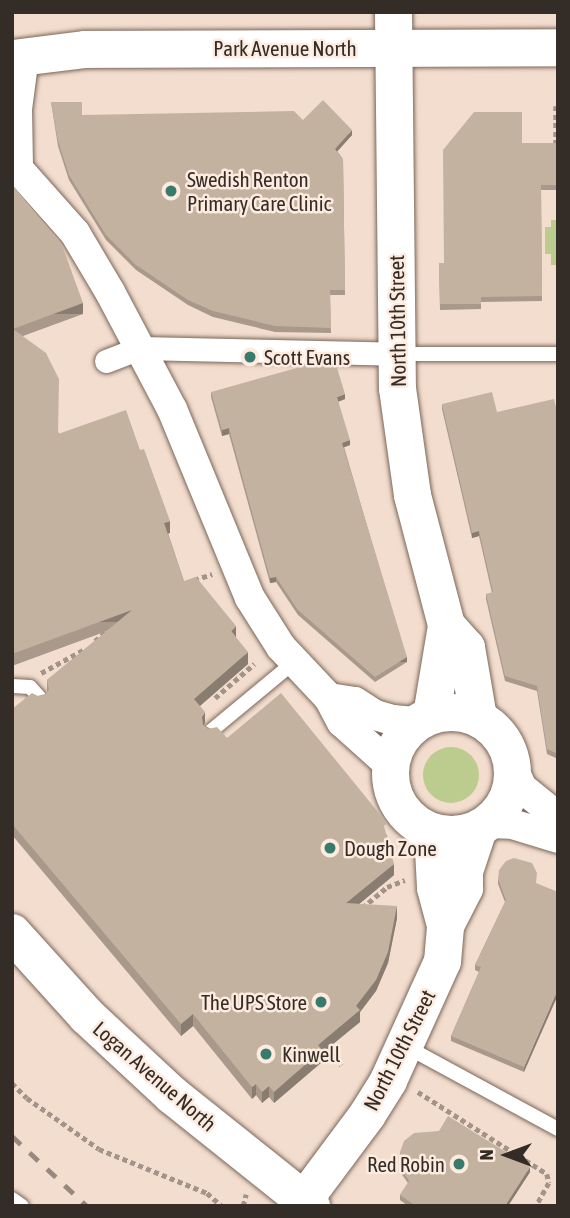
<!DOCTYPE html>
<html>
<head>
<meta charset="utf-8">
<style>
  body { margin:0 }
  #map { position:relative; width:570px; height:1218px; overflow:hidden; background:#f3ddce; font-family:"Asap Condensed",sans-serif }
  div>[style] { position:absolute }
  .green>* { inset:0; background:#bccb8e }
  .round { border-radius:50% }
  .path>* { height:4.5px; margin-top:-2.25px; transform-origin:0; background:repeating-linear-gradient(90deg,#a39388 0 5px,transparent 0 8.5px) }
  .roads { filter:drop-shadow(0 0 2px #7a675a) drop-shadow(0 0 2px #7a675a) }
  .service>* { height:14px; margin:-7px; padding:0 7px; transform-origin:7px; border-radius:7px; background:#fff }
  .pedestrian>* { height:23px; margin:-11.5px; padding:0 11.5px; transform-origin:11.5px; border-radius:11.5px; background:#fff }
  .minor>* { height:30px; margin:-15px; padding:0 15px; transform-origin:15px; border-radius:15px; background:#fff }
  .tertiary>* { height:37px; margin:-18.5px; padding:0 18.5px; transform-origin:18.5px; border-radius:18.5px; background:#fff }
  .tertiary>.ring { margin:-18.5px; padding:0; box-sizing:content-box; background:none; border:37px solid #fff; border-radius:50% }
  .secondary>* { height:38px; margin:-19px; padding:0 19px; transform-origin:19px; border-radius:19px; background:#fff }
  .rail>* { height:5px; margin-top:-2.5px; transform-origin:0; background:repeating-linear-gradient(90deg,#98897e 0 12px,transparent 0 24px) }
  .wall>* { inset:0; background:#a9998a }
  .shaded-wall>* { inset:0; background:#897d71; transform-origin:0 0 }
  .building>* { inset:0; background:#c4b2a1 }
  .dots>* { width:19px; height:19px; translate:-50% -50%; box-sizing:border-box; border:4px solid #fdebdf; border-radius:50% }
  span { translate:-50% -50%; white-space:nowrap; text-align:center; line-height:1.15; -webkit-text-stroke:5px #fdebdf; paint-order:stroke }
  .street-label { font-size:21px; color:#342c26 }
  .poi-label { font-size:21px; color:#342c26 }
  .left { translate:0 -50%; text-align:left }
  .right { translate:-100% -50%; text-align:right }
  .frame { position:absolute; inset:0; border:14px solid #342c26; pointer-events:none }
  .north { position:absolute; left:472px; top:1120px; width:70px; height:70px; -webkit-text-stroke:5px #fdebdf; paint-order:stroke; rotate:270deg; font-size:19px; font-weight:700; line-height:28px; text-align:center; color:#342c26 }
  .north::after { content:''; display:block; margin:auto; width:24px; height:32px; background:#342c26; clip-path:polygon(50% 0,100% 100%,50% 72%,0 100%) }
</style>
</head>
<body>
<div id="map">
  <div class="green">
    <div style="clip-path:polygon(551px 220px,558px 220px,558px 265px,551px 265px,551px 254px,545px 254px,545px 227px,551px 227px)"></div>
    <div class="round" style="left:423px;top:747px;width:56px;height:56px"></div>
  </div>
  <div class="path">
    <div style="left:556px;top:106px;width:40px;rotate:90deg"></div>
    <div style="left:194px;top:580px;width:19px;rotate:-18deg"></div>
    <div style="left:95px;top:641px;width:18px;rotate:-41deg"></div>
    <div style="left:41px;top:673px;width:50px;rotate:-28.6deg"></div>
    <div style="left:215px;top:698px;width:52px;rotate:-41.1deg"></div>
    <div style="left:362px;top:908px;width:33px;rotate:-40deg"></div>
    <div style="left:387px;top:887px;width:19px;rotate:-21deg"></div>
    <div style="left:325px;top:1045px;width:26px;rotate:51deg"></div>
    <div style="left:12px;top:1083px;width:21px;rotate:45deg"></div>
    <div style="left:27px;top:1098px;width:88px;rotate:35.3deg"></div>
    <div style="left:99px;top:1149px;width:117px;rotate:22.2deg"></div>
    <div style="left:207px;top:1193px;width:20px;rotate:41deg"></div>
    <div style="left:418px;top:1092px;width:153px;rotate:32.4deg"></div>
    <div style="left:547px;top:1174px;width:9px;rotate:77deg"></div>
    <div style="left:549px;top:1183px;width:26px;rotate:119deg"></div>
    <div style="left:243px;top:1206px;width:12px;rotate:-76deg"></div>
  </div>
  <div class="roads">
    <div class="service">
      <div style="left:398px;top:354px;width:160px"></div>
      <div style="left:12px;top:686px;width:18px;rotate:3deg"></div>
      <div style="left:30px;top:687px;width:15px;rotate:48deg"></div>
      <div style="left:211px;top:731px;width:108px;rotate:-39.7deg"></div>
      <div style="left:405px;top:1046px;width:174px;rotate:28.5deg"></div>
      <div style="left:12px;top:1199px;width:12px;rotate:35deg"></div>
    </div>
    <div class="pedestrian">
      <div style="left:106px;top:361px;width:36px;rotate:-21deg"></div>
      <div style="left:140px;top:348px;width:256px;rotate:1.3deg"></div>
    </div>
    <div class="minor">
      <div style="left:12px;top:162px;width:95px;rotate:48.4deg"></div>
      <div style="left:75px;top:233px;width:69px;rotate:59.3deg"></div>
      <div style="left:110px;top:292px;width:132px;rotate:62.1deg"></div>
      <div style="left:172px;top:409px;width:204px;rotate:67.6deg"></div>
      <div style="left:250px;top:598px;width:58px;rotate:57.7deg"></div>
      <div style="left:281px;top:647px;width:70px;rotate:46.7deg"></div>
      <div style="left:329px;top:698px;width:27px;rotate:62deg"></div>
      <div style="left:342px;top:722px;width:64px;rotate:41.9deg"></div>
      <div style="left:18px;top:166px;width:57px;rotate:-91deg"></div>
      <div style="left:17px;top:109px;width:53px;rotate:-82.5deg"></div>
      <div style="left:329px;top:698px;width:26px;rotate:9deg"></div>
      <div style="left:355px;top:702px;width:24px;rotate:33deg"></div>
      <div style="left:375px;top:715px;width:19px;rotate:16deg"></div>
      <div style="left:393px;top:720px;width:24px;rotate:5deg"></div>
      <div style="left:513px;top:768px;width:22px;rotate:66deg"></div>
      <div style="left:522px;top:788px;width:46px;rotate:38.9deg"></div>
      <div style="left:487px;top:823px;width:25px;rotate:2deg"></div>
      <div style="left:512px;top:824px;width:48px;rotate:16.9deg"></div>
    </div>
    <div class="tertiary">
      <div style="left:393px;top:12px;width:376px;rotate:89.4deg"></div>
      <div style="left:397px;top:388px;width:108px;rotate:82deg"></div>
      <div style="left:412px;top:495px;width:134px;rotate:75.3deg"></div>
      <div style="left:446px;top:625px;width:30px;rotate:48deg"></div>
      <div style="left:466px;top:647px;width:71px;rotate:80.3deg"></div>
      <div style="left:12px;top:58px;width:74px;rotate:-7deg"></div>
      <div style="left:85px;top:49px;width:473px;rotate:-0.2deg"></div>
      <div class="ring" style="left:390px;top:712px;width:85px;height:85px"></div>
      <div style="left:431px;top:715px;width:91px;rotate:-80.5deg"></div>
      <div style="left:445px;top:925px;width:42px;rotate:-62.8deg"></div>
      <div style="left:464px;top:888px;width:17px;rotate:-90deg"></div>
      <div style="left:464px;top:871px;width:44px;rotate:-71.6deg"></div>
      <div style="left:303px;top:1200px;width:107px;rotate:-53.3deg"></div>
      <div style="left:367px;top:1114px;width:40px;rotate:-58deg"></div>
      <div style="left:388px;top:1080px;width:131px;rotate:-65.6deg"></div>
      <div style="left:442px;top:961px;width:36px;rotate:-85deg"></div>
      <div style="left:445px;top:925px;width:39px;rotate:-105deg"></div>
      <div style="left:435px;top:887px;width:35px;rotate:-93deg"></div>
      <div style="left:433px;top:852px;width:27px;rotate:-114deg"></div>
    </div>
    <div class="secondary">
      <div style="left:12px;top:933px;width:112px;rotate:47.9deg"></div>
      <div style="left:87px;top:1016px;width:116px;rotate:42.9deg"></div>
      <div style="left:172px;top:1095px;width:178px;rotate:38.6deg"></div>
    </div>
  </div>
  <div class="rail">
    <div style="left:12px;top:1136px;width:103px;rotate:43deg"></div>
  </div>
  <div class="wall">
    <div style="clip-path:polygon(51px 102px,82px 115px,303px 120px,352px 135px,337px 151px,343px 159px,345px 295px,330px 295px,331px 333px,275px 332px,213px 317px,188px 305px,136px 270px,106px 240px,69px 180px,58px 146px)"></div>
    <div style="clip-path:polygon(558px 140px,558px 190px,541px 190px,542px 301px,481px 302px,481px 309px,440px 310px,439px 263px,444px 263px,522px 143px,556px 143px)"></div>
    <div style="clip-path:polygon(12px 188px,83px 314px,23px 336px,59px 434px,140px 450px,170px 533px,168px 533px,184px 581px,236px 638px,248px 664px,200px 706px,205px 723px,204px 725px,227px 738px,387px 835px,394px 875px,359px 904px,397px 918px,388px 963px,376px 991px,360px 1012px,360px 1022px,322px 1053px,322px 1062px,274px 1103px,269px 1097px,262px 1103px,256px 1095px,252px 1099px,193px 1026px,181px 1036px,12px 835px,12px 709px,38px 696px,46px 694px,47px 692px,47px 680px,107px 631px,12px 666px)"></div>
    <div style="clip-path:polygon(211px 392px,345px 399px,338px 402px,350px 445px,344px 447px,407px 662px,375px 682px,298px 615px,276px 582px,270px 583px,229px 434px,222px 436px,211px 397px)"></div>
    <div style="clip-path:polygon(442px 404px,497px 412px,558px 415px,558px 759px,547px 754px,537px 691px,505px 681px,486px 599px,486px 594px,492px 593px,479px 536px,472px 538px,442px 409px)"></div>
    <div style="clip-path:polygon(498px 879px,536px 883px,524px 1072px,451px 1041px,451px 1036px,479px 972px,475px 970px,475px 965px,505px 902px,498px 884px)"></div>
    <div style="clip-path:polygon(400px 1152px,530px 1172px,508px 1206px,408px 1206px,400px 1200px,400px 1195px,408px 1183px,400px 1172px)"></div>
  </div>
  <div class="shaded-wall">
    <div style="clip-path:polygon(352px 130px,352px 135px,335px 154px,335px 149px)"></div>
    <div style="left:83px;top:303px;width:11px;height:75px;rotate:90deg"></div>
    <div style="clip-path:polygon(345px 394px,345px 399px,337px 402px,337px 397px)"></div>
    <div style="clip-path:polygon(229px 428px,229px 434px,222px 436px,222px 430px)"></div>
    <div style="clip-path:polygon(350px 440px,350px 445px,342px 448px,342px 443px)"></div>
    <div style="clip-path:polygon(170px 521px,170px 533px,164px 535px,164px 523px)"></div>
    <div style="clip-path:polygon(479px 531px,479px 536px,472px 538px,472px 533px)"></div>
    <div style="clip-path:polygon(276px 577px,276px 582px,270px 583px,270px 578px)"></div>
    <div style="left:132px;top:610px;width:12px;height:128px;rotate:90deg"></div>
    <div style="clip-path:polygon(236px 626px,236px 638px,231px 631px)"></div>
    <div style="clip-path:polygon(248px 652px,248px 664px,194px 711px,194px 699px)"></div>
    <div style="left:407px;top:657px;width:5px;height:38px;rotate:90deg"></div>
    <div style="clip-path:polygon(205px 712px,205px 723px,202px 728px,202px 717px)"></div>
    <div style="clip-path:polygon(394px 864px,394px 875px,346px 915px,346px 903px)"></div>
    <div style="clip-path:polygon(397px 906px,397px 918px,388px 963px,376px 991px,360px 1012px,360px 1022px,322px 1053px,322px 1062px,274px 1103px,274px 1092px,356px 1006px)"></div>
    <div style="clip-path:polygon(558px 989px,558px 995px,524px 1072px,524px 1067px)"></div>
    <div style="clip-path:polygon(193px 1014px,193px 1026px,181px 1036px,181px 1024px)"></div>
    <div style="clip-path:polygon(256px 1084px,256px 1095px,252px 1099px,252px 1087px)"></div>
    <div style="clip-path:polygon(269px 1086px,269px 1097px,262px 1103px,262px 1092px)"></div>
    <div style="clip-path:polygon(530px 1167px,530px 1172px,508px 1206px,505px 1206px)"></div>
  </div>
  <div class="building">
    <div style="clip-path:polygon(323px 100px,352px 130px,335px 149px,343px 159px,345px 290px,330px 290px,331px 328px,275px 326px,213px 311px,188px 300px,136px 265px,106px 235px,69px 175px,58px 141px,51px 102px,82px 102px,82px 115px,294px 111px,303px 120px)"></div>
    <div style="clip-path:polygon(474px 112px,522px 112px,522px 143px,556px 143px,558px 140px,558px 185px,541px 185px,542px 296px,481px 297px,481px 304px,440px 304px,439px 263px,444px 263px,443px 150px)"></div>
    <div style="clip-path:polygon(14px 187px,62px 245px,83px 303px,13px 329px,46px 353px,59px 379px,58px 434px,126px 410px,140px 450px,144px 449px,170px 521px,164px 523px,184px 581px,196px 577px,236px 626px,231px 631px,248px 652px,194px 699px,205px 712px,202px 717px,203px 725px,208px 729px,217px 727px,227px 738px,281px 693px,387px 823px,384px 826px,394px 864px,346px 903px,397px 906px,388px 952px,376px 980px,356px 1006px,360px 1010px,318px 1045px,322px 1050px,274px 1092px,269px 1086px,262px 1092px,256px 1084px,252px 1087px,193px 1014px,181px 1024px,12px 824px,12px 709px,32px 693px,38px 696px,46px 694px,49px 689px,47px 680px,132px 610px,12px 654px,12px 188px)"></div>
    <div style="clip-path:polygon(322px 361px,335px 361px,345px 394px,337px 397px,350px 440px,342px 443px,407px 657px,375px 677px,298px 610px,276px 577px,270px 578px,229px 428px,222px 430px,211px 392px)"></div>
    <div style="clip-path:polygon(492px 392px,497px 412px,554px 399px,558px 415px,558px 754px,547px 749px,537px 686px,505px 676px,486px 594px,493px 592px,479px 531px,472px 533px,442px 404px)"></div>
    <div style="clip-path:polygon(514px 858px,532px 863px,537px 873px,536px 883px,558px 892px,558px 989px,524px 1067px,451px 1036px,481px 967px,475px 965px,506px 900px,498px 879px,499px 870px,506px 861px)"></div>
    <div style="clip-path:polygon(448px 1116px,530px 1167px,505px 1206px,416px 1206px,400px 1195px,409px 1181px,400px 1166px,400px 1152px,404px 1141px,414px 1133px,439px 1131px)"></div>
  </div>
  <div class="dots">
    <div style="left:171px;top:191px;background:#387b6d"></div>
    <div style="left:250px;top:357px;background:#387b6d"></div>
    <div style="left:330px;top:848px;background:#387b6d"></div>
    <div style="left:321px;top:1002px;background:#387b6d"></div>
    <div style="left:266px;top:1054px;background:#387b6d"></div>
    <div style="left:459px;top:1164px;background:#387b6d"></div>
  </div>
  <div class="street-label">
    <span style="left:285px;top:48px">Park Avenue North</span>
    <span style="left:397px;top:321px;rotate:-91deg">North 10th Street</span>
    <span style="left:399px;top:1050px;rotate:-63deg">North 10th Street</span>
    <span style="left:155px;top:1076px;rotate:41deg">Logan Avenue North</span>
  </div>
  <div class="poi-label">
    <span class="left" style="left:187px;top:191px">Swedish Renton<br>Primary Care Clinic</span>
    <span class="left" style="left:264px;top:357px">Scott Evans</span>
    <span class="left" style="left:344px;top:848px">Dough Zone</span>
    <span class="right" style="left:307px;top:1002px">The UPS Store</span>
    <span class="left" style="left:282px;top:1054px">Kinwell</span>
    <span class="right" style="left:445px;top:1164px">Red Robin</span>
  </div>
  <div class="frame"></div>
  <div class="north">N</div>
</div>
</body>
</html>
